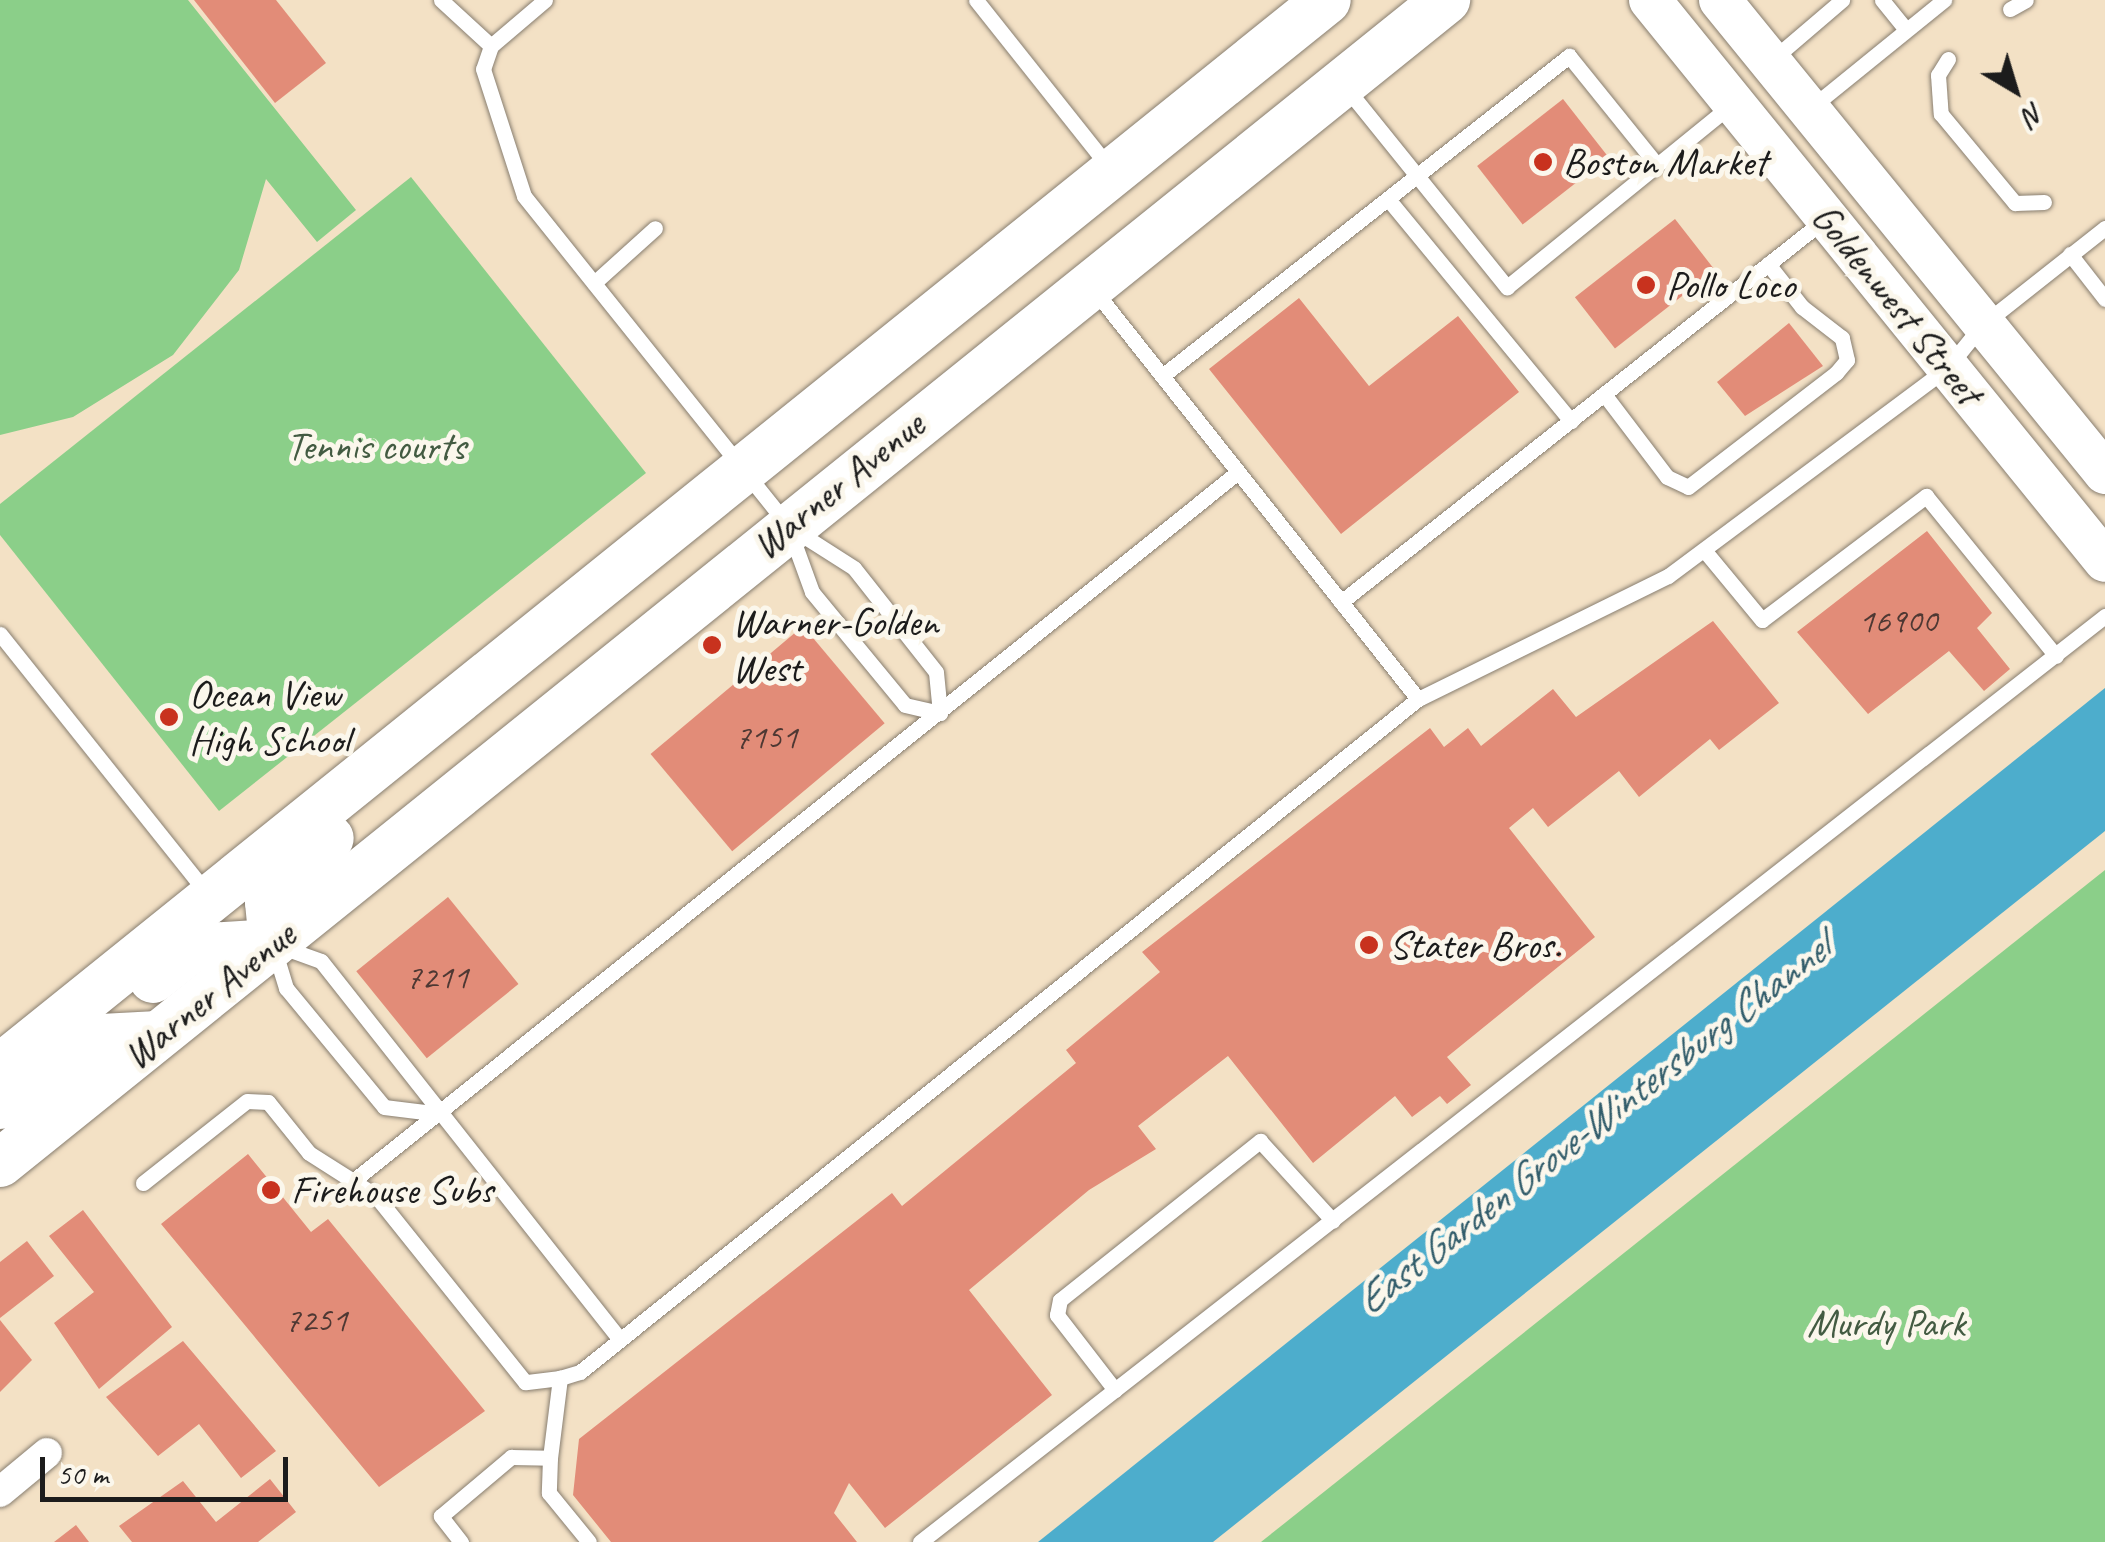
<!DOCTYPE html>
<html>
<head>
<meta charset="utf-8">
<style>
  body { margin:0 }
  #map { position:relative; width:2105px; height:1542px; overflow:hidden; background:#f3e1c5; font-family:Caveat,sans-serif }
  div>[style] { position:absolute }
  .green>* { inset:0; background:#8bcf89 }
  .water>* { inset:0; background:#4dadcc }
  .building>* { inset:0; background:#e28c78; transform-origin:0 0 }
  .roads { filter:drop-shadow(0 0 2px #887e70) drop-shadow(0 0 2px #887e70) }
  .lane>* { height:15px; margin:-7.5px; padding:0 7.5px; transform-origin:7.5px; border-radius:7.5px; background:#fff }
  .street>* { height:30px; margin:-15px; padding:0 15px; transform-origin:15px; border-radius:15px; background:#fff }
  .secondary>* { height:42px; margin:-21px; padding:0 21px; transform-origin:21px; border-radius:21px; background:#fff }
  .primary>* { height:48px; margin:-24px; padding:0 24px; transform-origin:24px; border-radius:24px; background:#fff }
  .dots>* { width:28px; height:28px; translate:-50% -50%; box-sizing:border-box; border:5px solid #fbf7ec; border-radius:50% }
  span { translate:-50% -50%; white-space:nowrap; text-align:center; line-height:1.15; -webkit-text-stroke:10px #fbf7ec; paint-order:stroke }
  .number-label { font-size:35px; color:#4e3833 }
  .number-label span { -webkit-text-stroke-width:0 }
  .poi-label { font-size:40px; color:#1c1c1c }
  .left { translate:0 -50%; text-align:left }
  .street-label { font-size:40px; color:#1c1c1c }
  .park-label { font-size:40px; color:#435b42 }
  .water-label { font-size:42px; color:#325d6b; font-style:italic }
  .north { position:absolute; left:1965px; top:40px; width:100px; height:100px; -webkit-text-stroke:8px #fbf7ec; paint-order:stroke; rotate:142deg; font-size:28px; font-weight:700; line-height:40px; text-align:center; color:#1c1c1c }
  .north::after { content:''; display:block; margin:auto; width:35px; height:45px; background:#1c1c1c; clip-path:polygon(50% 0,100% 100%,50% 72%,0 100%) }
  .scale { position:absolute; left:40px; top:1457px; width:248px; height:45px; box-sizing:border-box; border:5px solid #1c1c1c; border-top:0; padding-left:12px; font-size:30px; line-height:35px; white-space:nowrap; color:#1c1c1c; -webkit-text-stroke:8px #fbf7ec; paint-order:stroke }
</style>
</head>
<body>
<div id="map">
  <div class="green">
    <div style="clip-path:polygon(0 0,188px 0,356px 210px,317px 242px,266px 179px,239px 270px,173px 355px,73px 417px,0 435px)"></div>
    <div style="clip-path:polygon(411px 177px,646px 473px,219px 811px,0 535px,0 504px)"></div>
    <div style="clip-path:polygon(2105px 870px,2105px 1542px,1261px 1542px)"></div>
  </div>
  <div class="water">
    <div style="clip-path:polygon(2105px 688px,2105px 831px,1213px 1542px,1038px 1542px)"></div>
  </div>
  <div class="building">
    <div style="clip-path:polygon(194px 0,276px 0,326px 63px,275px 103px)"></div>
    <div style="left:1563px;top:99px;width:74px;height:109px;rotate:52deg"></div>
    <div style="left:1675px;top:219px;width:65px;height:127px;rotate:52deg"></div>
    <div style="clip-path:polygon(1299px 298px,1369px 386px,1458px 316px,1519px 392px,1341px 534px,1209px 369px)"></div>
    <div style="clip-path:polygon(1789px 323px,1823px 366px,1745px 416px,1717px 382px)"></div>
    <div style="clip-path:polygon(1927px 531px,1992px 613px,1977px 628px,2010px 669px,1984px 691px,1949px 651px,1868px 714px,1797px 632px)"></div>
    <div style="clip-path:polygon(1713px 621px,1779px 703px,1719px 750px,1710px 739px,1639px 797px,1619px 771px,1548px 827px,1533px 808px,1509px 828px,1595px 937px,1447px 1057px,1471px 1085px,1447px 1104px,1440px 1096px,1412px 1117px,1395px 1096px,1313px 1163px,1228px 1056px,1138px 1126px,1156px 1149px,1089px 1190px,969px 1290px,1052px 1395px,885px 1528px,849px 1483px,834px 1513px,857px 1542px,611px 1542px,573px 1495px,579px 1439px,892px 1193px,902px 1206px,1076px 1063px,1066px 1050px,1160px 972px,1142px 952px,1430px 728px,1444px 747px,1468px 728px,1481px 746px,1553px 689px,1576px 717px)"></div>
    <div style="left:803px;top:626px;width:127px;height:199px;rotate:50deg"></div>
    <div style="left:448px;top:897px;width:112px;height:118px;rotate:51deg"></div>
    <div style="clip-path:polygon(248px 1154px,311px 1232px,328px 1219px,485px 1411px,379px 1487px,161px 1224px)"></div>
    <div style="clip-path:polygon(83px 1210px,172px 1327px,99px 1389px,54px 1323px,94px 1292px,49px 1236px)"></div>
    <div style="clip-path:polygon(27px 1241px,54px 1276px,0 1318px,0 1262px)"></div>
    <div style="clip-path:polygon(0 1320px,32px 1360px,0 1392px)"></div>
    <div style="clip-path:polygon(183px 1341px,276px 1451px,241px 1478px,199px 1424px,158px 1456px,106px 1397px)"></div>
    <div style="clip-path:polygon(270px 1479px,296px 1512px,258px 1542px,132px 1542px,119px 1526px,183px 1481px,216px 1522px)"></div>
    <div style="clip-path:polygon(76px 1525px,89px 1542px,54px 1542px)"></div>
  </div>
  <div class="roads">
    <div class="lane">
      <div style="left:441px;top:0;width:68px;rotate:42.6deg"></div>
      <div style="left:545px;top:0;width:71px;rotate:139.6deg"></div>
      <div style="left:491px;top:46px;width:24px;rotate:109deg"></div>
      <div style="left:483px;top:69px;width:133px;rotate:72.1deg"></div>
      <div style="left:524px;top:196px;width:423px;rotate:51.3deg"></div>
      <div style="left:788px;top:526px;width:70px;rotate:70deg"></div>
      <div style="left:812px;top:592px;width:146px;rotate:50.5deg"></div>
      <div style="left:905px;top:705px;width:36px;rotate:13deg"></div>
      <div style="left:940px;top:713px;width:41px;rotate:-95.6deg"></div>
      <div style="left:936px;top:672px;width:132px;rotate:-128.3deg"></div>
      <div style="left:854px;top:568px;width:69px;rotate:-147.5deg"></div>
      <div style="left:976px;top:0;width:213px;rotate:51.5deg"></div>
      <div style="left:1882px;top:0;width:38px;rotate:51deg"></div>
      <div style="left:2010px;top:9px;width:18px;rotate:-29deg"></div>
      <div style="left:1773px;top:59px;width:91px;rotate:-40.5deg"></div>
      <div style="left:1948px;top:59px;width:19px;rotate:122deg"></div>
      <div style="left:1938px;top:75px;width:39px;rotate:86deg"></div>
      <div style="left:1941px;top:114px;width:116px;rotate:50.3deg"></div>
      <div style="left:2015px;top:203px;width:29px;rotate:-2deg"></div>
      <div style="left:1347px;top:89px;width:255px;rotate:51.1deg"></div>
      <div style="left:1507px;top:287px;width:287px;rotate:-39.1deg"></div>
      <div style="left:1813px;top:106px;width:169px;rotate:-39deg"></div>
      <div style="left:1388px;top:199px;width:288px;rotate:50.5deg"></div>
      <div style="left:2070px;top:254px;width:57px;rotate:52.1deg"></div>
      <div style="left:594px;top:283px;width:82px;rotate:-42deg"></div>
      <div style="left:1094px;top:290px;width:522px;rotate:51.61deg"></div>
      <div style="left:1162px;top:376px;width:518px;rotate:-38.18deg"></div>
      <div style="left:1569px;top:56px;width:139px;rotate:51.1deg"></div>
      <div style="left:1604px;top:394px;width:104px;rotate:52.8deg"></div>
      <div style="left:1667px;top:477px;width:23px;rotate:25deg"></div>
      <div style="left:1688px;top:487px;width:187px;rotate:-37.6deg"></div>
      <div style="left:1836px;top:373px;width:17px;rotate:-50deg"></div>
      <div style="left:1847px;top:360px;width:23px;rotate:-103deg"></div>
      <div style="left:1842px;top:338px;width:51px;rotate:-142.2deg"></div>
      <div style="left:1802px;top:307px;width:55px;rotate:-128.3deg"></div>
      <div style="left:1704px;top:550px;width:91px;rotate:50.4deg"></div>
      <div style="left:1762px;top:620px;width:206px;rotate:-37.1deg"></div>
      <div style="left:1926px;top:496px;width:206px;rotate:50.9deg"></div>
      <div style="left:1341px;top:602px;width:616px;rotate:-38.34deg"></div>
      <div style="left:0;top:634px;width:334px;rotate:51.4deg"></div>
      <div style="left:282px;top:947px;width:41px;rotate:19.7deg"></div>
      <div style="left:321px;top:961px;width:482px;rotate:51.7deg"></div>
      <div style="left:275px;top:952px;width:38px;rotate:73deg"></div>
      <div style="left:286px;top:988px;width:154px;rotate:50.5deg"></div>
      <div style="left:384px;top:1107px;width:49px;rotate:7deg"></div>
      <div style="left:143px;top:1183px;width:132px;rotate:-38.3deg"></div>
      <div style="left:247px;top:1101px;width:21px;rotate:3deg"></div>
      <div style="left:268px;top:1102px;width:65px;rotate:51.2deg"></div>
      <div style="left:309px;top:1153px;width:52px;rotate:32.5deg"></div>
      <div style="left:560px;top:1378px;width:35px;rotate:173deg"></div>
      <div style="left:525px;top:1382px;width:240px;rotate:-128.7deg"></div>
      <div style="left:375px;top:1195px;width:26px;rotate:-148deg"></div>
      <div style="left:353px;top:1181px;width:1134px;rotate:-38.7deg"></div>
      <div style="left:1115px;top:1390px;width:95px;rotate:-127.7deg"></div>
      <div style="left:1057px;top:1315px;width:15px;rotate:-79deg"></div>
      <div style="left:1060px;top:1300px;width:256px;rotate:-38.5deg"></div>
      <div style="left:1260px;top:1141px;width:108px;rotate:47.6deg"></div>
      <div style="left:550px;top:1458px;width:35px;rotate:92deg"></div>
      <div style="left:549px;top:1493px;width:63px;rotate:50.8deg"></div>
      <div style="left:461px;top:1542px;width:33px;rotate:-128deg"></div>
      <div style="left:441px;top:1516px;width:92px;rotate:-40.1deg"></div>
      <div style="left:511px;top:1457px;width:39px;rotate:1deg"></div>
      <div style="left:550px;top:1458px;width:81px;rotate:-82.9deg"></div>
      <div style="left:560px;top:1378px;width:21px;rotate:-17deg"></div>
      <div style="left:580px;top:1372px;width:1075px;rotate:-38.77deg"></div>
      <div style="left:1418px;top:699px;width:279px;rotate:-26.2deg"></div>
      <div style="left:1668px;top:576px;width:349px;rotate:-36.7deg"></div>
      <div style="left:1948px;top:367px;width:54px;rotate:-51deg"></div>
      <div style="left:1982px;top:325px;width:157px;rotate:-38.3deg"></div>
      <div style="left:920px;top:1542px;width:1504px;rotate:-38.01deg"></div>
    </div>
    <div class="street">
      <div style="left:0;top:1492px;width:61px;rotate:-39.7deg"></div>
    </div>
    <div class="secondary">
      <div style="left:1650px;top:0;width:722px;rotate:50.96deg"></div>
      <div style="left:1720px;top:0;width:610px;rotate:50.86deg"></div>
    </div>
    <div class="primary">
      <div style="left:153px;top:979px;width:50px;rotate:-38.5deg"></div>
      <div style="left:192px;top:948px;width:81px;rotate:-3.5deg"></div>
      <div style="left:273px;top:943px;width:41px;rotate:-95.6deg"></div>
      <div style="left:269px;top:902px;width:88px;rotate:-46.4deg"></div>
      <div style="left:0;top:1068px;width:1703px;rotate:-38.83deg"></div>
      <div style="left:0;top:1105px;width:122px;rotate:-33.3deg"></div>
      <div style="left:102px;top:1038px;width:56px;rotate:-3.1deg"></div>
      <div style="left:0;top:1163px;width:1856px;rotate:-38.81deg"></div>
    </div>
  </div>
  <div class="dots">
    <div style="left:1543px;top:162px;background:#c8321e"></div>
    <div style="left:1646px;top:285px;background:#c8321e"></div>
    <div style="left:712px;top:645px;background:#c8321e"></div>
    <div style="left:169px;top:717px;background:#c8321e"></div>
    <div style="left:1369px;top:945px;background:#c8321e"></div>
    <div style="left:271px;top:1190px;background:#c8321e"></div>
  </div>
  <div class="number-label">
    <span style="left:1898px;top:621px">16900</span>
    <span style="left:766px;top:737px">7151</span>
    <span style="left:437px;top:977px">7211</span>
    <span style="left:316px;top:1320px">7251</span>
  </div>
  <div class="poi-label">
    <span class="left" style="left:1563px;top:162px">Boston Market</span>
    <span class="left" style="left:1666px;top:285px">Pollo Loco</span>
    <span class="left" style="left:732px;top:645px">Warner-Golden<br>West</span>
    <span class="left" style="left:189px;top:717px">Ocean View<br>High School</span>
    <span class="left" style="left:1389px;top:945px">Stater Bros.</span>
    <span class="left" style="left:291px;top:1190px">Firehouse Subs</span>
  </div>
  <div class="street-label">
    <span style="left:1897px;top:304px;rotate:51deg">Goldenwest Street</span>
    <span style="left:838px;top:485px;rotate:-39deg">Warner Avenue</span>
    <span style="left:209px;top:995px;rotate:-39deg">Warner Avenue</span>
  </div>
  <div class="park-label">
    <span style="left:376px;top:446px">Tennis courts</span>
    <span style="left:1886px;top:1323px">Murdy Park</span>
  </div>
  <div class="water-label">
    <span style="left:1593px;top:1125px;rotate:-38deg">East Garden Grove-Wintersburg Channel</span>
  </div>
  <div class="north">N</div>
  <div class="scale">50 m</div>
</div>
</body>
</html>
